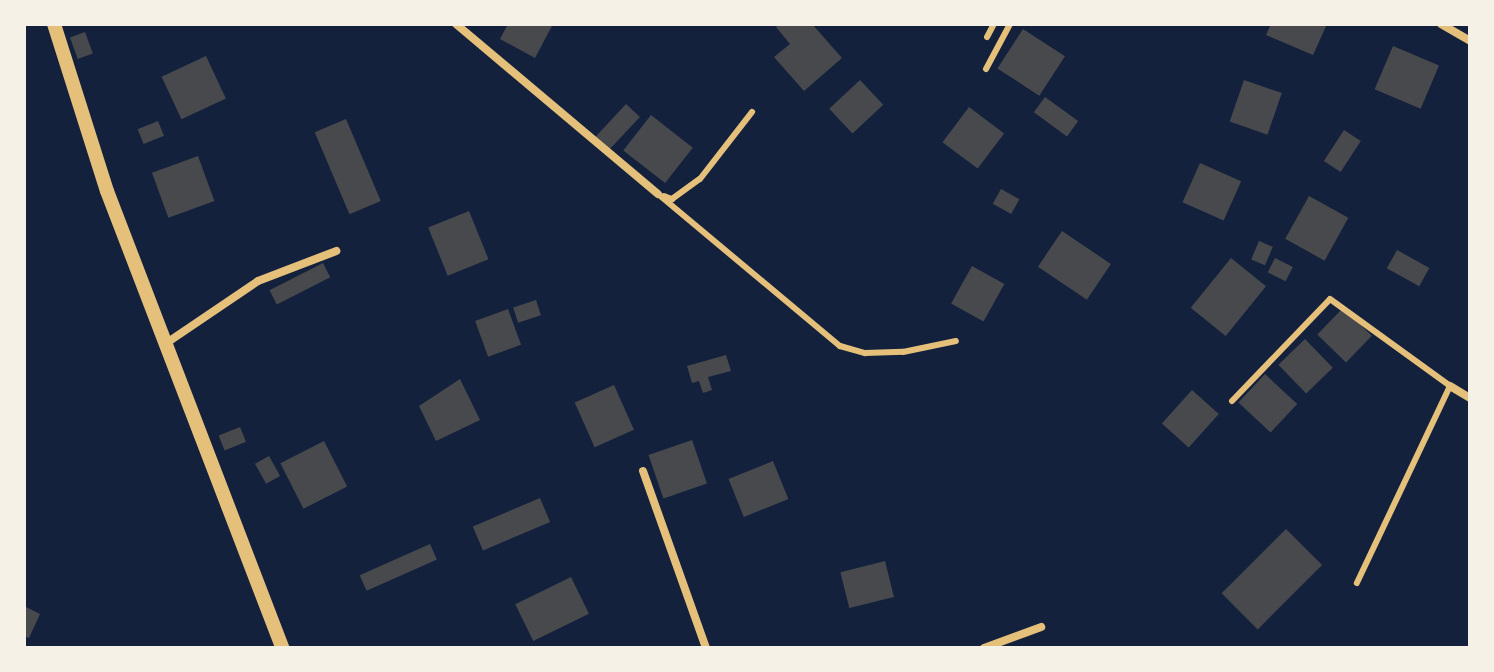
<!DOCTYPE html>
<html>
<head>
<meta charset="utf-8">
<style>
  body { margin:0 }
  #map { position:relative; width:1494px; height:672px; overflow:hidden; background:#14213d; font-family:"Titillium Web",sans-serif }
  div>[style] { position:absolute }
  .building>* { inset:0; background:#48494c; transform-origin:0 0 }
  .service>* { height:6px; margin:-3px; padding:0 3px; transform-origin:3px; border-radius:3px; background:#e5c07b }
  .minor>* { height:8px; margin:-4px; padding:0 4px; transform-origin:4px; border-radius:4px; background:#e5c07b }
  .tertiary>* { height:14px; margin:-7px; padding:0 7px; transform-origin:7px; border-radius:7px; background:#e5c07b }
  span { translate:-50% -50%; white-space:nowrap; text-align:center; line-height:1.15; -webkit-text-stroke:6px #f6f1e7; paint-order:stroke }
  .frame { position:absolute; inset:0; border:26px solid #f6f1e7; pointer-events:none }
</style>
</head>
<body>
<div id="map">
  <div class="building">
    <div style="clip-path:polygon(508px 24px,553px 24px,535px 58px,500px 39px)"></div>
    <div style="clip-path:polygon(780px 24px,812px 24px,842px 58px,804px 91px,774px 57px,790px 44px,776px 27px)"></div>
    <div style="clip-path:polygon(1271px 24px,1327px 24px,1313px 55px,1266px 35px)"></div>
    <div style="left:1023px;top:29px;width:50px;height:47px;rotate:33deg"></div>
    <div style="left:85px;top:32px;width:23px;height:16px;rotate:70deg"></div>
    <div style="left:1393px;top:46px;width:50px;height:47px;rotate:23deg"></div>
    <div style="left:206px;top:56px;width:47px;height:49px;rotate:65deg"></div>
    <div style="left:860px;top:80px;width:34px;height:42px;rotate:47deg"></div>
    <div style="left:1244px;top:80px;width:40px;height:44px;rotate:19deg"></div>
    <div style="left:1045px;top:97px;width:41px;height:19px;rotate:36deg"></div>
    <div style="left:626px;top:104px;width:19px;height:45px;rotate:43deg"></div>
    <div style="left:969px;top:107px;width:44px;height:44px;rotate:37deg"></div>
    <div style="left:651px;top:115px;width:53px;height:45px;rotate:38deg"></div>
    <div style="left:346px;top:119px;width:89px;height:34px;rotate:67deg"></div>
    <div style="left:158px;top:121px;width:16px;height:22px;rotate:68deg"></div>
    <div style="left:1344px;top:130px;width:20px;height:37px;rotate:33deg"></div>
    <div style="left:198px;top:156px;width:48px;height:49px;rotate:70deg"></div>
    <div style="left:1200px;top:163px;width:45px;height:43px;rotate:24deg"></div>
    <div style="left:1001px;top:189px;width:21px;height:17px;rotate:29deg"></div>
    <div style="left:1309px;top:196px;width:45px;height:49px;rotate:29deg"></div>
    <div style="left:469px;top:211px;width:52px;height:44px;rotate:68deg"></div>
    <div style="left:1062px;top:231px;width:59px;height:43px;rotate:34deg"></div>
    <div style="left:1259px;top:241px;width:15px;height:20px;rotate:23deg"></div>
    <div style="left:1397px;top:250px;width:37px;height:21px;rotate:29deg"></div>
    <div style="left:1231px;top:258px;width:45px;height:64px;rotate:39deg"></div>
    <div style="left:1275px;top:258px;width:20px;height:16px;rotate:27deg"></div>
    <div style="left:323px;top:263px;width:16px;height:60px;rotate:63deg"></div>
    <div style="left:972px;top:266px;width:37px;height:43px;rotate:29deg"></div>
    <div style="left:536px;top:300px;width:16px;height:24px;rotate:72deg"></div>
    <div style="left:1343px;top:308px;width:40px;height:37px;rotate:44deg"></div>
    <div style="left:508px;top:309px;width:38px;height:35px;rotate:70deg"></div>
    <div style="left:1305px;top:339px;width:40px;height:37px;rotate:46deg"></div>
    <div style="clip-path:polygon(726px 355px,731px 371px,708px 377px,712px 390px,703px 393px,699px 381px,692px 383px,687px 366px)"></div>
    <div style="left:1265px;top:374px;width:44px;height:39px;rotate:43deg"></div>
    <div style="clip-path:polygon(460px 379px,480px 420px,436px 441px,419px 406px)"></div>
    <div style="left:614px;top:385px;width:49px;height:43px;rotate:66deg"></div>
    <div style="left:1192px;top:390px;width:36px;height:45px;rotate:42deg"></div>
    <div style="left:240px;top:427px;width:16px;height:23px;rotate:68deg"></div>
    <div style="left:692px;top:440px;width:46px;height:46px;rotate:71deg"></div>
    <div style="left:324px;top:441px;width:51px;height:49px;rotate:63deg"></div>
    <div style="left:269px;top:456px;width:23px;height:16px;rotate:61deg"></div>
    <div style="left:773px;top:461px;width:41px;height:48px;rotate:68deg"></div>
    <div style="left:540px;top:498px;width:26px;height:73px;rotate:67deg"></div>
    <div style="left:1286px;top:529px;width:51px;height:91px;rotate:45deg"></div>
    <div style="left:430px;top:544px;width:17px;height:77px;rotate:66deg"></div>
    <div style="left:885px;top:561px;width:37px;height:46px;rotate:76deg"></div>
    <div style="left:571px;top:577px;width:41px;height:62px;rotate:64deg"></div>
    <div style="clip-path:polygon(24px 606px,40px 614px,29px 638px,24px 636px)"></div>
  </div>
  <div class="service">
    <div style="left:987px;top:37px;width:15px;rotate:-62deg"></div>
    <div style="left:986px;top:69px;width:51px;rotate:-61.9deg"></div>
    <div style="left:658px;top:194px;width:237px;rotate:39.9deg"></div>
    <div style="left:840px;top:346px;width:26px;rotate:16deg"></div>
    <div style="left:865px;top:353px;width:38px;rotate:-2deg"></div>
    <div style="left:903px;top:352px;width:54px;rotate:-11.7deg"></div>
    <div style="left:664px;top:196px;width:9px;rotate:21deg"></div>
    <div style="left:672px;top:199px;width:34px;rotate:-36deg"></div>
    <div style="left:700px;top:179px;width:85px;rotate:-52.2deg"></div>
    <div style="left:1232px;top:401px;width:141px;rotate:-46.1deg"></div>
    <div style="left:1330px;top:299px;width:148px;rotate:35.9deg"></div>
    <div style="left:1450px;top:386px;width:218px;rotate:115.3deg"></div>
  </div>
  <div class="minor">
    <div style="left:456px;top:24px;width:264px;rotate:40.1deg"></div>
    <div style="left:1441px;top:24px;width:34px;rotate:30deg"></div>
    <div style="left:165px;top:344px;width:112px;rotate:-34.1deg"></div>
    <div style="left:258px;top:281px;width:84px;rotate:-21deg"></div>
    <div style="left:1450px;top:386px;width:23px;rotate:31deg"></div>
    <div style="left:643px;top:471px;width:188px;rotate:70.4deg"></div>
    <div style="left:984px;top:648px;width:61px;rotate:-20.2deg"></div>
  </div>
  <div class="tertiary">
    <div style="left:54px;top:24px;width:175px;rotate:72.4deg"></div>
    <div style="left:107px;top:191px;width:489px;rotate:69deg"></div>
  </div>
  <div class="frame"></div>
</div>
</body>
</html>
